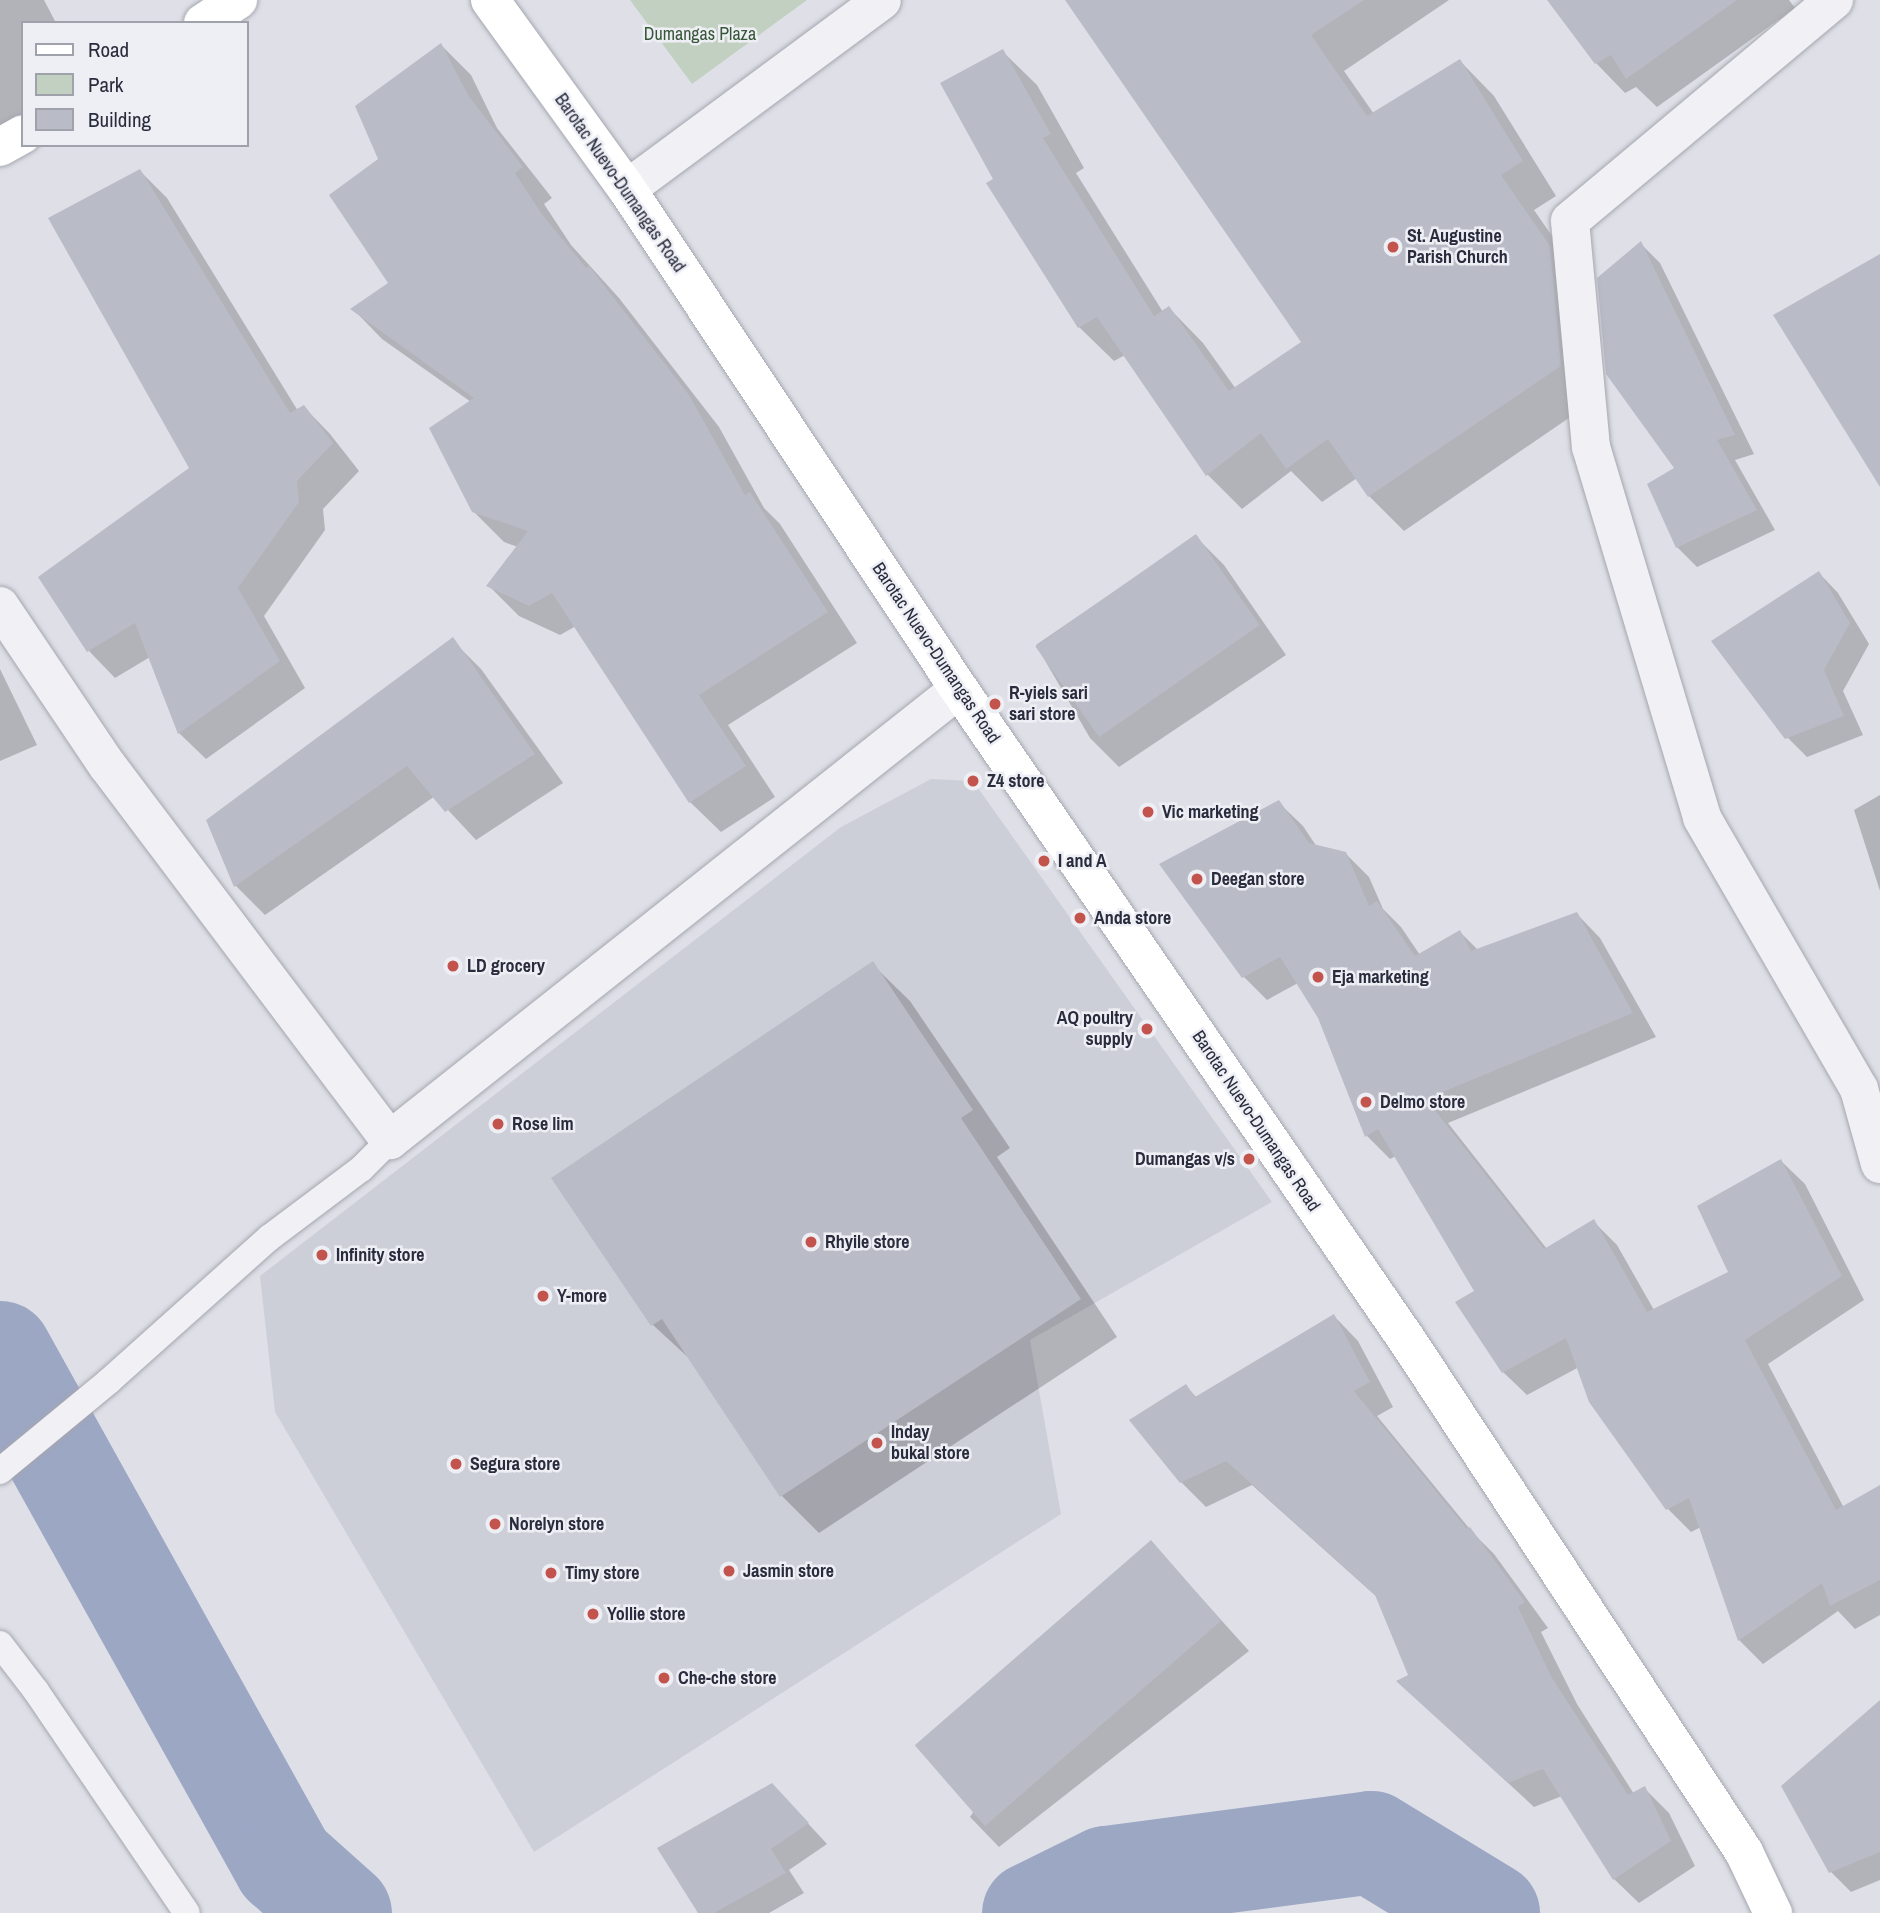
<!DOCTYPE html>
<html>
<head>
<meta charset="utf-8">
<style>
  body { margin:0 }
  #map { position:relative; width:1880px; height:1913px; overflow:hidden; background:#dfe0e7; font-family:"Archivo Narrow",sans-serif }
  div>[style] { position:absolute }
  .built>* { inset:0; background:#cdcfd8 }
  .green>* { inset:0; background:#c1d0c0 }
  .shadow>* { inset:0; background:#0003 }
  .river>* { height:103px; margin:-51.5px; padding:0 51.5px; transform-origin:51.5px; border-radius:51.5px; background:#9ca7c4 }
  .building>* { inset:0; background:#b9bbc6; transform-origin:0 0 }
  .roads { filter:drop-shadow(0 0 2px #a5a6b0) drop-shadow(0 0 2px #a5a6b0) }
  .lane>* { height:26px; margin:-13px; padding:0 13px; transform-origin:13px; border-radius:13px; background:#f1f1f5 }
  .street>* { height:38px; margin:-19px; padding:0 19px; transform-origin:19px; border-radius:19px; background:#f1f1f5 }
  .secondary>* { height:38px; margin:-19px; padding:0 19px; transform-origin:19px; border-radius:19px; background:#fff }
  .primary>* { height:38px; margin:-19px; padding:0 19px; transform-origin:19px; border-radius:19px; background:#fff }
  .dots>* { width:19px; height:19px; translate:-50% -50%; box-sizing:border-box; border:4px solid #eeeff5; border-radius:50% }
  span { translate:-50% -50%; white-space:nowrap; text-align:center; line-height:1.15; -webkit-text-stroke:5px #eeeff5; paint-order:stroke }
  .park-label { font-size:18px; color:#375738 }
  .street-label { font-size:18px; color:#292c3c }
  .poi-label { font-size:18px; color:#292c3c; font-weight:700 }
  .left { translate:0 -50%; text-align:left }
  .right { translate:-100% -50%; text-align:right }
  .legend { position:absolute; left:21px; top:21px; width:228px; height:126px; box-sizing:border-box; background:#eeeff5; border:2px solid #9fa1ab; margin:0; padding:9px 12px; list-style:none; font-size:21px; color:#292c3c }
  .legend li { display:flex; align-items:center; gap:14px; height:35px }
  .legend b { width:35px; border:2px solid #9fa1ab }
</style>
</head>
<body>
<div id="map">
  <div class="built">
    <div style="clip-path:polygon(931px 779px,973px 781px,1272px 1202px,1030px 1340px,1061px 1514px,534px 1852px,275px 1412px,260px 1276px,841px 827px)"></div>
  </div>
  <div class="green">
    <div style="clip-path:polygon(630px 0,807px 0,692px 84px)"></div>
  </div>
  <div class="shadow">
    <div style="clip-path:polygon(0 0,44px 0,56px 23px,23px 23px,23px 115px,0 127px)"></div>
    <div style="clip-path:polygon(1067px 0,1449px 0,1344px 71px,1374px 114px,1460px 61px,1494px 96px,1556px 196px,1534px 210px,1584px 282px,1595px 400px,1404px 531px,1369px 496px,1357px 478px,1322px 502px,1291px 471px,1242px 509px,1207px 474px,1125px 355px,1114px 361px,1079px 327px,996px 179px,1002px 51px,1037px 85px,1084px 168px,1076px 173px,1163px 312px,1169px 308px,1203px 343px,1236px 389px,1303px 343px)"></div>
    <div style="clip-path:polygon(1550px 0,1789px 0,1795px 8px,1657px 107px,1636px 87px,1625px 93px,1596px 63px)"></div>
    <div style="clip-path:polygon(441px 45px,471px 75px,497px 128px,552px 198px,544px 204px,571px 245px,619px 298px,719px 427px,764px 508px,780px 524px,857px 643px,728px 725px,775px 797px,721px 832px,690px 802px,576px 626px,560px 635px,519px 616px,489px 586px,518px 547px,504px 542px,473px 511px,471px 402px,382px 339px,353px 309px,390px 283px,380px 160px)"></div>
    <div style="clip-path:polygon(140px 171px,167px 198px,298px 411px,304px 407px,330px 434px,359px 471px,323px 509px,325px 530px,264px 616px,305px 688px,206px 759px,179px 733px,150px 657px,115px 678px,89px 651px,191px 469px)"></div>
    <div style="clip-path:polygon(1640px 243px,1660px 263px,1754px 454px,1735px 460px,1775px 530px,1697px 567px,1677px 547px,1677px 469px)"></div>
    <div style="clip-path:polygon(1195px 536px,1224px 565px,1286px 655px,1119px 767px,1090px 738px,1036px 645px)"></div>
    <div style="clip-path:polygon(1819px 573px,1838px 593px,1869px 644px,1843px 691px,1863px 735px,1807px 757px,1787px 737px)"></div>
    <div style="clip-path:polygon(452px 640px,481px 669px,563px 783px,476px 840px,435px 796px,265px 915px,236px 886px,208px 821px)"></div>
    <div style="clip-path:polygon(0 669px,37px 745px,0 761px)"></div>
    <div style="clip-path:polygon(1880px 795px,1880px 891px,1854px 810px)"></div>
    <div style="clip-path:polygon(1279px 803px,1303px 826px,1317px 847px,1345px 853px,1369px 877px,1383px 909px,1401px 927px,1420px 955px,1460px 932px,1478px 950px,1577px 914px,1600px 938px,1656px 1037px,1448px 1123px,1547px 1249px,1594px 1222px,1617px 1245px,1654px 1310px,1730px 1272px,1781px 1161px,1805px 1184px,1864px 1300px,1768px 1364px,1844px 1508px,1880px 1487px,1880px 1615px,1855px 1629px,1838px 1611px,1763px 1664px,1740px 1641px,1701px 1527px,1691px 1532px,1668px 1509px,1579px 1367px,1527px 1395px,1503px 1372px,1476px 1292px,1396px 1156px,1390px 1159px,1367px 1136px,1320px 1018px,1298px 983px,1267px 1000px,1243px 976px)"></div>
    <div style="clip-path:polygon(872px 964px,910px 1001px,1010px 1148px,997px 1157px,1117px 1337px,819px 1533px,782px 1496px,692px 1361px,653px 1325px,553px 1178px)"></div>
    <div style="clip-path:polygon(1334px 1316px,1358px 1341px,1393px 1407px,1377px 1416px,1473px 1533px,1494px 1554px,1548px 1628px,1541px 1632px,1577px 1704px,1634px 1794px,1644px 1788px,1669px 1813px,1695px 1866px,1639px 1903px,1614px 1879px,1562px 1796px,1534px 1807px,1399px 1682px,1410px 1676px,1378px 1598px,1252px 1485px,1206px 1507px,1181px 1482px,1186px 1386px,1197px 1398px)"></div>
    <div style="clip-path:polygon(1151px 1542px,1249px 1651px,999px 1847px,970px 1817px)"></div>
    <div style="clip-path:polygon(1880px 1720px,1880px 1880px,1851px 1892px,1831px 1872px)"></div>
    <div style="clip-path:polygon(791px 1805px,827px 1844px,789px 1870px,804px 1893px,769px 1913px,700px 1913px)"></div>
  </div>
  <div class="river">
    <div style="left:0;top:1352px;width:585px;rotate:60.94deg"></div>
    <div style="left:284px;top:1863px;width:75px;rotate:41.8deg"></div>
    <div style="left:1033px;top:1913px;width:81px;rotate:-26.3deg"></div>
    <div style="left:1106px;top:1877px;width:267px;rotate:-7.5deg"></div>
    <div style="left:1371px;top:1842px;width:137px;rotate:31.3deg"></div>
  </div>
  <div class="building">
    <div style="clip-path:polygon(1065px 0,1364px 0,1311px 35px,1367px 116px,1460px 59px,1523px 161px,1501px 175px,1550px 246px,1561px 366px,1368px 497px,1328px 439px,1286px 469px,1261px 433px,1206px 476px,1097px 317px,1078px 328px,986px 183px,993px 179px,940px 83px,1003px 49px,1051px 134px,1043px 138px,1154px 316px,1169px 306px,1229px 391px,1301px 342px)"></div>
    <div style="clip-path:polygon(1547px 0,1737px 0,1626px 79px,1611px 55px,1595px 64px)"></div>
    <div style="clip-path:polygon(441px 43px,468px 95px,523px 167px,515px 173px,541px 213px,586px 268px,589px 266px,689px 395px,745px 495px,750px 492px,828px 612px,699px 695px,746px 766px,689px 803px,552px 593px,529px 606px,486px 586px,528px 531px,472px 512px,429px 428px,474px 398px,350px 309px,388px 283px,329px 195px,378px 159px,355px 106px)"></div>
    <div style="clip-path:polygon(140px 169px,290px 413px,304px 405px,333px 443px,297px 481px,299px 502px,238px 588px,280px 661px,178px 734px,135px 623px,87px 652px,38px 577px,189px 468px,48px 218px)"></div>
    <div style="clip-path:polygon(1641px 241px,1735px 435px,1717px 440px,1757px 510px,1676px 548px,1647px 484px,1674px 468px,1606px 374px,1597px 278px)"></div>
    <div style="clip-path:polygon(1880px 254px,1880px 487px,1773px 315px)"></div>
    <div style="left:1196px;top:534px;width:111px;height:196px;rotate:55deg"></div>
    <div style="clip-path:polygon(1819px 571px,1850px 623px,1824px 670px,1844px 716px,1785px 739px,1711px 641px)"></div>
    <div style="clip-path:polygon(453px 637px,535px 754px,445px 812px,407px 766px,234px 887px,206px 820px)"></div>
    <div style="clip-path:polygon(1279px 800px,1309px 843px,1346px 852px,1369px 906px,1377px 901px,1415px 956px,1460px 930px,1471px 951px,1577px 912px,1633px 1013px,1426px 1099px,1544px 1249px,1594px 1219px,1647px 1312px,1728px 1272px,1697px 1206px,1781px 1159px,1842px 1276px,1745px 1340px,1836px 1510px,1880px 1485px,1880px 1580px,1830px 1606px,1822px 1583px,1738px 1641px,1689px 1498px,1666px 1510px,1589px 1402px,1566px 1338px,1502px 1373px,1455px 1302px,1474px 1291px,1378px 1129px,1365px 1137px,1318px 1018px,1280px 957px,1242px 978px,1159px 864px)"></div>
    <div style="clip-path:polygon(873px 961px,973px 1110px,961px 1118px,1081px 1299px,780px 1497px,662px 1319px,651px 1326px,551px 1178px)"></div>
    <div style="clip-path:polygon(1334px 1314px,1370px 1382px,1354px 1391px,1467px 1529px,1470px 1527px,1525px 1602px,1518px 1607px,1552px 1678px,1628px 1795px,1645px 1786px,1671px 1841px,1613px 1880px,1543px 1769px,1508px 1783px,1396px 1681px,1408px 1675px,1375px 1595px,1226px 1461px,1180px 1483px,1129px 1420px,1186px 1384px,1195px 1397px)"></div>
    <div style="left:1151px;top:1540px;width:107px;height:313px;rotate:49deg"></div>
    <div style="clip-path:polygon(1880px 1700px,1880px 1852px,1829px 1873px,1781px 1786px)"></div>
    <div style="clip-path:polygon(772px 1783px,809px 1823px,771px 1849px,786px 1873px,714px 1913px,698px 1913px,657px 1848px)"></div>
  </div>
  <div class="roads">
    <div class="lane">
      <div style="left:0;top:1471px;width:141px;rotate:-39.5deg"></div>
      <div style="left:109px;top:1381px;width:215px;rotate:-41.8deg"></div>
      <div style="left:269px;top:1238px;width:115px;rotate:-36.9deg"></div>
      <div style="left:361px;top:1169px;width:41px;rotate:-45deg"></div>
      <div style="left:0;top:1644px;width:59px;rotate:52.5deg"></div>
      <div style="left:36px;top:1691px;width:268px;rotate:55.8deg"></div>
    </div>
    <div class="street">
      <div style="left:1834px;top:0;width:344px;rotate:140.1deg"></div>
      <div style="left:1570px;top:221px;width:227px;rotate:84.7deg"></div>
      <div style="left:1591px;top:447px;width:387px;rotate:73.3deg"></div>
      <div style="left:1702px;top:818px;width:313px;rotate:59.9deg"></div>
      <div style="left:1859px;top:1089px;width:78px;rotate:74.4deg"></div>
      <div style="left:627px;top:189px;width:317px;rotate:-36.5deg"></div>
      <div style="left:0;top:606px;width:192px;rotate:56.1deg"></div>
      <div style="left:107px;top:765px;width:470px;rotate:53deg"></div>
      <div style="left:390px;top:1140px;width:726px;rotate:-38.4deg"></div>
    </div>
    <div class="secondary">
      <div style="left:490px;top:0;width:233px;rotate:54.1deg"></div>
      <div style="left:627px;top:189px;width:600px;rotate:56.42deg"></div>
      <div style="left:959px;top:689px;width:790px;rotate:55.47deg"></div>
      <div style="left:1407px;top:1340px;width:613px;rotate:56.65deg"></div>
      <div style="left:1744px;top:1852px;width:68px;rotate:64.6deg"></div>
    </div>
    <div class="primary">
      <div style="left:203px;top:23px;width:42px;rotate:-33.3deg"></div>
      <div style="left:0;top:147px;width:26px;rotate:-29deg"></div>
    </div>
  </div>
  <div class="dots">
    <div style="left:1393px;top:247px;background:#c3544d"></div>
    <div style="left:995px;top:704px;background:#c3544d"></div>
    <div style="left:973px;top:781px;background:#c3544d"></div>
    <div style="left:1148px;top:812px;background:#c3544d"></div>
    <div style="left:1044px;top:861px;background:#c3544d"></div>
    <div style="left:1197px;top:879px;background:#c3544d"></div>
    <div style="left:1080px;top:918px;background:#c3544d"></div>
    <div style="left:453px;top:966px;background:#c3544d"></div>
    <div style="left:1318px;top:977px;background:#c3544d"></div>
    <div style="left:1147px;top:1029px;background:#c3544d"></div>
    <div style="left:1366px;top:1102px;background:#c3544d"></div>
    <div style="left:498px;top:1124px;background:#c3544d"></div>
    <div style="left:1249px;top:1159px;background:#c3544d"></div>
    <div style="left:811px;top:1242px;background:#c3544d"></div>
    <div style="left:322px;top:1255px;background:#c3544d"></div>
    <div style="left:543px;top:1296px;background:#c3544d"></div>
    <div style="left:877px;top:1443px;background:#c3544d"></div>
    <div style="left:456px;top:1464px;background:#c3544d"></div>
    <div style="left:495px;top:1524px;background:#c3544d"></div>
    <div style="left:729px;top:1571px;background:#c3544d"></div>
    <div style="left:551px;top:1573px;background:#c3544d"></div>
    <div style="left:593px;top:1614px;background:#c3544d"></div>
    <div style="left:664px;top:1678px;background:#c3544d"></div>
  </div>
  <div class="park-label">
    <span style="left:700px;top:34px">Dumangas Plaza</span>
  </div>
  <div class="street-label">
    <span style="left:620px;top:183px;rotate:55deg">Barotac Nuevo-Dumangas Road</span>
    <span style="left:936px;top:653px;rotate:56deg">Barotac Nuevo-Dumangas Road</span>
    <span style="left:1256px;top:1121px;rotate:56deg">Barotac Nuevo-Dumangas Road</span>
  </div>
  <div class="poi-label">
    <span class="left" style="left:1407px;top:247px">St. Augustine<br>Parish Church</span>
    <span class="left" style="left:1009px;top:704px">R-yiels sari<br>sari store</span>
    <span class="left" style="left:987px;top:781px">Z4 store</span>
    <span class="left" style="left:1162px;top:812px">Vic marketing</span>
    <span class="left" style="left:1058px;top:861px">I and A</span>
    <span class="left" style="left:1211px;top:879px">Deegan store</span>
    <span class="left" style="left:1094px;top:918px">Anda store</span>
    <span class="left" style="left:467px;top:966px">LD grocery</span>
    <span class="left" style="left:1332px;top:977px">Eja marketing</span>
    <span class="right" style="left:1133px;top:1029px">AQ poultry<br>supply</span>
    <span class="left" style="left:1380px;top:1102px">Delmo store</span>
    <span class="left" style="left:512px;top:1124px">Rose lim</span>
    <span class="right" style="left:1235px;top:1159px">Dumangas v/s</span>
    <span class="left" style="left:825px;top:1242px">Rhyile store</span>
    <span class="left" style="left:336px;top:1255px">Infinity store</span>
    <span class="left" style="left:557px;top:1296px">Y-more</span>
    <span class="left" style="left:891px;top:1443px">Inday<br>bukal store</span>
    <span class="left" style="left:470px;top:1464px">Segura store</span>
    <span class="left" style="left:509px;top:1524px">Norelyn store</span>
    <span class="left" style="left:743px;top:1571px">Jasmin store</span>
    <span class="left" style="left:565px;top:1573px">Timy store</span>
    <span class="left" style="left:607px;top:1614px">Yollie store</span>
    <span class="left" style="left:678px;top:1678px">Che-che store</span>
  </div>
  <ul class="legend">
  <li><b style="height:9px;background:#fff"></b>Road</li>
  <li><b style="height:19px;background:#c1d0c0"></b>Park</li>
  <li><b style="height:19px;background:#b9bbc6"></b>Building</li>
  </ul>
</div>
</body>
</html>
